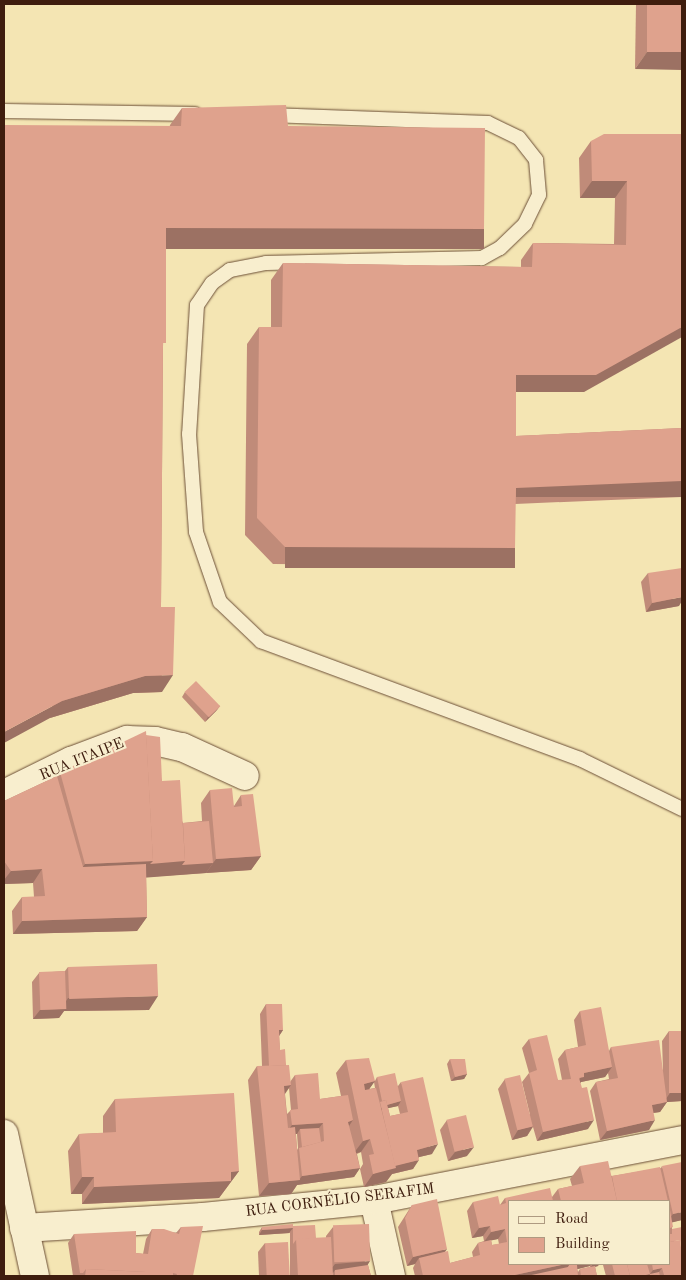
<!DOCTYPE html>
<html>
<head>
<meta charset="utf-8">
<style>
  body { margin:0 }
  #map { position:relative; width:686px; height:1280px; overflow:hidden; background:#f4e5b3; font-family:"Old Standard TT",serif }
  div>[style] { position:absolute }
  .roads { filter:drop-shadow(0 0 1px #6c4f37) drop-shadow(0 0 1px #6c4f37) }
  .service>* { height:14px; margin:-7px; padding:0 7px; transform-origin:7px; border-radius:7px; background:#f8eece }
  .minor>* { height:28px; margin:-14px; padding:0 14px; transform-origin:14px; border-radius:14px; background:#f8eece }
  .secondary>* { height:28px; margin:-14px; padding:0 14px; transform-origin:14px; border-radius:14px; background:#f8eece }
  .wall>* { inset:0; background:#c08b79 }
  .shaded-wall>* { inset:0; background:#9c7163; transform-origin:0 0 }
  .building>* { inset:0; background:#dfa28d; transform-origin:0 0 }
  span { translate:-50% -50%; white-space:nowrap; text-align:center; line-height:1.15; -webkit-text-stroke:4.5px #f8eece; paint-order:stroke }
  .street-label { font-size:15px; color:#3e1d0e }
  .frame { position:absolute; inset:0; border:5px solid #3e1d0e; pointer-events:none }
  .legend { position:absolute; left:508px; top:1200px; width:162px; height:65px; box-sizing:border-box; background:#f8eece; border:1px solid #ae9a81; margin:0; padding:6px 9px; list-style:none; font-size:15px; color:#3e1d0e }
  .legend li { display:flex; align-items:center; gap:10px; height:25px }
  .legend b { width:25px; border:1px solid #ae9a81 }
</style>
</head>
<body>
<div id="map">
  <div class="roads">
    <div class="service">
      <div style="left:4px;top:111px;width:191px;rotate:0.9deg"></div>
      <div style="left:269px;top:115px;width:219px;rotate:2.1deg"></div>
      <div style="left:488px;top:123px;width:34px;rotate:26deg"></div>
      <div style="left:519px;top:138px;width:28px;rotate:52deg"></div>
      <div style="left:536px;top:160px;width:35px;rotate:85deg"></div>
      <div style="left:539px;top:195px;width:32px;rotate:116deg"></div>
      <div style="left:525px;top:224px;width:35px;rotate:136deg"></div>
      <div style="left:500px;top:248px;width:21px;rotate:151deg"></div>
      <div style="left:482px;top:258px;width:216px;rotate:178.7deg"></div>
      <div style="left:266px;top:263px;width:37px;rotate:169deg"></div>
      <div style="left:230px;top:270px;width:22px;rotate:144deg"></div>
      <div style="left:212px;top:283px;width:27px;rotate:124deg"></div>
      <div style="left:197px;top:305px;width:129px;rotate:93.5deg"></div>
      <div style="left:189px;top:434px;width:98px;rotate:85.9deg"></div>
      <div style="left:196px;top:532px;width:74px;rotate:71.1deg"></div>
      <div style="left:220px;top:602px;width:57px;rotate:43.6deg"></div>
      <div style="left:261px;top:641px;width:340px;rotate:20.3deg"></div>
      <div style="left:580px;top:759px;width:114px;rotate:26.1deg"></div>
    </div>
    <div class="minor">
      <div style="left:4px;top:794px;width:75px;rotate:-26.2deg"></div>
      <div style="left:71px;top:761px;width:60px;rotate:-20.6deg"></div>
      <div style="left:127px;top:740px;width:28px;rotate:2deg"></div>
      <div style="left:155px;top:741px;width:28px;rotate:13deg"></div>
      <div style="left:182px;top:747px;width:69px;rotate:24.7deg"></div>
      <div style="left:374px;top:1200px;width:78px;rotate:77.4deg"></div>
      <div style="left:24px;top:1228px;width:179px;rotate:-3.5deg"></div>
      <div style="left:203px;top:1217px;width:172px;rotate:-5.7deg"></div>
      <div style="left:374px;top:1200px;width:314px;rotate:-11deg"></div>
    </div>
    <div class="secondary">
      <div style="left:4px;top:1134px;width:145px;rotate:77.7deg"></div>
    </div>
  </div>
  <div class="wall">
    <div style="clip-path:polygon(636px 4px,682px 4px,635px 69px)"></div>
    <div style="clip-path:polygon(182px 108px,288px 126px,484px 229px,472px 246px,166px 245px,163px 347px,161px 607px,162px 692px,133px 693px,50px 718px,170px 125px)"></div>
    <div style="clip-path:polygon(682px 134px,584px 392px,516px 392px,516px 436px,682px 428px,682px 497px,515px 504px,515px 548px,503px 565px,273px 564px,245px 535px,247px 344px,259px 327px,271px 327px,271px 280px,283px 263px,521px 267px,521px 260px,533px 243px,614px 244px,615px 198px,580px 198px,579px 158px,591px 141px)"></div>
    <div style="clip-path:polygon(648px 573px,679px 606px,646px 612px,641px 582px)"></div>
    <div style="clip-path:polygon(185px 692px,220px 706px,216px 711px,205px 722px,182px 697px)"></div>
    <div style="clip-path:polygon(146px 735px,162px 781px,183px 823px,202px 821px,201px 803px,210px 790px,234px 806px,241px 795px,261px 856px,251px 870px,146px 877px,147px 917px,137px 931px,13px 934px,12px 911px,22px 897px,34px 897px,33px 883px,4px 884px,4px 801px,57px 776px,60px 772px)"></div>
    <div style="clip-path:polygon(68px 967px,149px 1010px,64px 1011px,59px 1018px,33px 1019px,32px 982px,39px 973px,65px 971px)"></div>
    <div style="clip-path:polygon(evenodd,266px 1004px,283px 1030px,279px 1036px,280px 1050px,286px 1065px,290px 1082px,295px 1075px,320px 1099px,341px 1096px,336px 1073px,346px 1060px,375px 1081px,377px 1077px,398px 1086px,401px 1082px,432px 1154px,419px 1157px,413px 1169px,392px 1174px,386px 1182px,364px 1187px,360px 1169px,363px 1164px,361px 1152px,357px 1154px,360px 1168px,354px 1177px,297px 1185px,291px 1194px,259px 1196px,248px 1080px,257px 1066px,262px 1066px,260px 1014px,266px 1004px,374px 1082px,375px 1088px,369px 1089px,374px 1082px,266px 1004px,289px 1088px,291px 1110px,287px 1114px,285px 1094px,289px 1088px,266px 1004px,398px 1106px,400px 1114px,390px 1116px,388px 1108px,398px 1106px,266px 1004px,296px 1134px,297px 1134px,298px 1148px,297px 1150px,296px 1134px)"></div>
    <div style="clip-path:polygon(580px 1011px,609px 1051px,611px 1047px,663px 1070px,662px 1041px,669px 1031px,682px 1031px,682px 1101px,667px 1102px,660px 1112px,653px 1113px,649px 1130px,600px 1140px,590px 1091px,596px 1082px,609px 1079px,608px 1073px,605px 1077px,581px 1082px,580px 1083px,588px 1129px,537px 1141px,533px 1127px,527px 1136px,512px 1140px,498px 1089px,505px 1079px,530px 1115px,522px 1082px,529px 1073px,522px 1048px,529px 1039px,558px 1080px,562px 1080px,558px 1059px,565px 1050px,578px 1047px,574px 1020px)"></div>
    <div style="clip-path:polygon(450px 1059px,467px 1074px,464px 1079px,451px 1081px,447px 1064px)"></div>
    <div style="clip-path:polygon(115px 1099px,239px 1171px,219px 1198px,82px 1204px,82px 1194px,71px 1194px,68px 1151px,79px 1134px,103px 1133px,103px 1116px)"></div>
    <div style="clip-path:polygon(447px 1120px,467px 1156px,448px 1161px,440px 1130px)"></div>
    <div style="clip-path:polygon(evenodd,580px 1166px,612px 1176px,661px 1168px,662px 1166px,682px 1220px,672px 1222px,672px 1229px,682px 1276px,606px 1276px,603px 1265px,604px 1264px,670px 1264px,670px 1201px,510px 1201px,510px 1264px,599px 1264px,598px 1266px,595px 1267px,597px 1276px,415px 1276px,413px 1268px,415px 1264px,407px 1266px,398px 1227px,412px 1205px,445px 1252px,450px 1263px,473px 1257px,472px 1252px,478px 1243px,484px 1241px,483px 1236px,472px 1238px,467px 1211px,473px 1202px,500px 1205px,505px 1198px,552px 1197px,558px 1189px,572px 1186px,570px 1179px,580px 1166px,498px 1239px,499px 1244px,492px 1245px,491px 1240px,498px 1239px,580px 1166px,590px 1266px,590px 1267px,580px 1269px,578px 1272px,577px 1269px,590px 1266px)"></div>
    <div style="clip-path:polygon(181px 1227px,193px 1276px,73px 1276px,68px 1243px,74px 1234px,136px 1253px,143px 1254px,146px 1239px,152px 1229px,176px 1233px)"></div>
    <div style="clip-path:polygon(262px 1227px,293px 1227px,316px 1238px,326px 1238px,326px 1236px,333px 1227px,368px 1265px,371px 1276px,290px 1276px,290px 1233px,259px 1235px,259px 1232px)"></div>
    <div style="clip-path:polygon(265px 1243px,290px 1276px,259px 1276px,258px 1252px)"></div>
  </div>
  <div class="shaded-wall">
    <div style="clip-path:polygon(647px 52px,682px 52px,682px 70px,635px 69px)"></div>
    <div style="clip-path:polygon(592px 181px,627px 181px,615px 198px,580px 198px)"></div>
    <div style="left:166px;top:228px;width:318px;height:21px"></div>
    <div style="clip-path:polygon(682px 327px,682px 337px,584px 392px,504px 392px,516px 375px)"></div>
    <div style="left:682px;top:481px;width:16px;height:166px;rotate:90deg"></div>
    <div style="left:285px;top:547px;width:230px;height:21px"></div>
    <div style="clip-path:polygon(682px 597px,682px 601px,679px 606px,646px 612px,652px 603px)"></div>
    <div style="clip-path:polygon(173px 675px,162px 692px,133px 693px,50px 718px,4px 743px,4px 732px,62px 701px,145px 676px)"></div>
    <div style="clip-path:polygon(220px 706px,216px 711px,205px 722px,208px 717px)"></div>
    <div style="clip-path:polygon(261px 856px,251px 870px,206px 873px,216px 859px)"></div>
    <div style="clip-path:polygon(153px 861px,185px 861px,213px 863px,206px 873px,141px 878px,73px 881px,85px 864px)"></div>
    <div style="clip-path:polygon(42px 869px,33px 883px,4px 884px,4px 880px,11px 871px)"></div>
    <div style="clip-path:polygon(147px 917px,137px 931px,13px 934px,22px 921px)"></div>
    <div style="clip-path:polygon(158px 996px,149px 1010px,64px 1011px,59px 1018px,33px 1019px,40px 1010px,61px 1009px,68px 998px)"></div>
    <div style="clip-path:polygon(279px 1030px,283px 1030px,277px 1039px)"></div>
    <div style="clip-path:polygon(612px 1067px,605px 1077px,581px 1082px,578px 1087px,573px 1088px,584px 1073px)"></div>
    <div style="clip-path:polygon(467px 1074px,464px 1079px,451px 1081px,455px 1077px)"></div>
    <div style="clip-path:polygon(375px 1081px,365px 1095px,364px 1084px)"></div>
    <div style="clip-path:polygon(291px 1085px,281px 1099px,284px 1086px)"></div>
    <div style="clip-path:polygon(682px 1092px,682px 1101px,667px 1102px,660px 1112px,645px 1114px,652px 1105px,663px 1103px,670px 1093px)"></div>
    <div style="clip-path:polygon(401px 1101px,398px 1106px,380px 1110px,383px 1106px)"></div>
    <div style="clip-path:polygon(353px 1120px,347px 1129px,348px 1122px)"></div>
    <div style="clip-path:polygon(594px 1120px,588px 1129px,537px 1141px,543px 1132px)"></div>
    <div style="clip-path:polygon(655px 1120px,649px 1130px,600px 1140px,607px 1131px)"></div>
    <div style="clip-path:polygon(323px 1123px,316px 1132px,300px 1129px,297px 1134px,285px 1134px,292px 1125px)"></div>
    <div style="clip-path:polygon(533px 1126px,527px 1136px,512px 1140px,518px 1130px)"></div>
    <div style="clip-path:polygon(370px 1139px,361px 1152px,353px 1154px,363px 1141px)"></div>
    <div style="clip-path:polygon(438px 1144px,432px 1154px,411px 1159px,417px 1150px)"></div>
    <div style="clip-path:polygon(474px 1147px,467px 1156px,448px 1161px,455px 1152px)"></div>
    <div style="clip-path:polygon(419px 1160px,413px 1169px,392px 1174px,386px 1182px,364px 1187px,373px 1174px,392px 1166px)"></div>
    <div style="clip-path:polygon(360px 1168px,354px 1177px,297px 1185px,291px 1194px,259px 1196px,269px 1183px,299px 1180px,302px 1176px)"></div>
    <div style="clip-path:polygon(239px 1171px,219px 1198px,82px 1204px,94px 1187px,231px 1172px)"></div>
    <div style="clip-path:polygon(82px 1177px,94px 1177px,82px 1194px,71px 1194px)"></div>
    <div style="clip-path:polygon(682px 1212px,682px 1220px,670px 1223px,670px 1218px,673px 1214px)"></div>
    <div style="clip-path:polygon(490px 1226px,483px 1236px,472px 1238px,479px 1228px)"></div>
    <div style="clip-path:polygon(293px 1228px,289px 1233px,259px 1235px,262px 1230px)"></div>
    <div style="clip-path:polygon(505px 1229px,498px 1239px,484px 1242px,491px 1232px)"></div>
    <div style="clip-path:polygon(447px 1249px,441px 1258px,419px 1258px,415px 1264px,407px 1266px,413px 1257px)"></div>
    <div style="clip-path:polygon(370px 1261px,364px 1271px,335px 1270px,333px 1273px,328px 1273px,335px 1264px)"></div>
    <div style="clip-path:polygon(566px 1264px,570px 1264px,564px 1272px,545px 1276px,510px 1276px)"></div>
    <div style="clip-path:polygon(582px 1264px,591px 1264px,590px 1266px,574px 1270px,577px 1265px)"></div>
    <div style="clip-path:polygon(593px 1264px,599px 1264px,598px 1266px,590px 1268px)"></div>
    <div style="clip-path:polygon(662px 1268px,656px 1276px,650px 1274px,648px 1276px,641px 1276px,650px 1274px,653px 1270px)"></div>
  </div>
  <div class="building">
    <div style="left:647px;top:4px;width:35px;height:48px"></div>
    <div style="clip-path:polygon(286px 105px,288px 126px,485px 128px,484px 229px,166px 228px,166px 343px,163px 343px,161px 607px,175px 607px,173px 675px,145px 676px,62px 701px,4px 732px,4px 125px,181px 126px,182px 108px)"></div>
    <div style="clip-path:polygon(604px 134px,682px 134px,682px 327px,596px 375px,516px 375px,516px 436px,682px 428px,682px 481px,516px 488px,515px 548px,285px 547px,257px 518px,259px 327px,282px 327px,283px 263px,532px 267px,533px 243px,626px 245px,627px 181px,592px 181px,591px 141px)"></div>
    <div style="clip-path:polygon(682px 568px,682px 597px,652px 603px,648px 573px)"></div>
    <div style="left:196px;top:681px;width:35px;height:16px;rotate:46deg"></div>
    <div style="clip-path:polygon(146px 731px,153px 861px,85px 864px,60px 772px)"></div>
    <div style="clip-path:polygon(146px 735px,160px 737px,162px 781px,180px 780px,185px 861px,150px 864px,153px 861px)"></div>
    <div style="clip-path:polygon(57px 776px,83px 867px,146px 864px,147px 917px,22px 921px,22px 897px,45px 896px,42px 869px,11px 871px,4px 861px,4px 801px)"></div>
    <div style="clip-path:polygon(232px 788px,234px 807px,242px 806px,241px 795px,253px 794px,261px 856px,216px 859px,210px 790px)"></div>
    <div style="clip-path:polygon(209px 821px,213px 863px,182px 865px,185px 861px,183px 823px)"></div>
    <div style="left:157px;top:964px;width:32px;height:89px;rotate:88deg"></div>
    <div style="left:65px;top:971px;width:38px;height:26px;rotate:88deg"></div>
    <div style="clip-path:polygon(266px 1004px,282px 1004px,283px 1030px,279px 1030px,280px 1050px,285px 1049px,286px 1065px,269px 1066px)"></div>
    <div style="clip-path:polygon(601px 1007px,612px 1067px,584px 1073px,584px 1077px,579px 1078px,582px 1088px,587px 1087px,594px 1120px,543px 1132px,529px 1073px,537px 1070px,529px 1039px,547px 1035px,558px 1080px,571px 1079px,565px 1050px,586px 1045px,580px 1011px)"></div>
    <div style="left:669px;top:1031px;width:13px;height:62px"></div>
    <div style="clip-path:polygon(659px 1040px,667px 1102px,652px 1105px,655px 1120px,607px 1131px,596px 1082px,618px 1078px,611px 1047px)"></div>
    <div style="clip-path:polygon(369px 1058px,375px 1081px,364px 1084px,365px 1090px,376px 1088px,396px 1168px,373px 1174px,369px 1155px,374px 1154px,370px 1139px,363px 1141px,346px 1060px)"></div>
    <div style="clip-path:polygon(450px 1059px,465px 1059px,467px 1074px,455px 1077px)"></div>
    <div style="clip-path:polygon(289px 1065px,291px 1085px,284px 1086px,288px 1128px,295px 1127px,300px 1180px,269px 1183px,257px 1066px)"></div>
    <div style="clip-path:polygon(318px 1073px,320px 1099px,348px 1095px,353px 1120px,348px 1122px,360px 1168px,302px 1176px,299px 1148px,324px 1141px,323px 1123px,292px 1125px,290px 1110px,298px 1109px,295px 1075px)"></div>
    <div style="clip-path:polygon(395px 1073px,401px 1101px,387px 1105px,386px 1100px,382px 1101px,377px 1077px)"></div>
    <div style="left:520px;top:1075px;width:53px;height:16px;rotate:76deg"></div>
    <div style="clip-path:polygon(423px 1077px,438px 1144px,417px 1150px,419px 1160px,395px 1166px,380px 1102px,386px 1100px,390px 1116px,408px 1112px,401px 1082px)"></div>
    <div style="clip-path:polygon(234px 1093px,239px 1171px,231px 1172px,231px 1181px,94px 1187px,94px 1177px,82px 1177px,79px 1134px,116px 1132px,115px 1099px)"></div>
    <div style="left:466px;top:1115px;width:33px;height:20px;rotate:76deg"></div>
    <div style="clip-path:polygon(319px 1128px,321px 1142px,302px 1147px,300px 1129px)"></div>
    <div style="clip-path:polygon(608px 1161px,617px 1201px,561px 1201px,558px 1189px,584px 1183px,580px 1166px)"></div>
    <div style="clip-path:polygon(682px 1162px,682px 1212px,673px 1214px,662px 1166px)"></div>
    <div style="clip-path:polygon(660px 1167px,668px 1201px,617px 1201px,612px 1176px)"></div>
    <div style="clip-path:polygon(550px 1188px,553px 1201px,510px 1201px,510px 1264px,566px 1264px,510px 1276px,423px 1276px,419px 1258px,448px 1251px,450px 1263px,480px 1255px,478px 1243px,491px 1240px,492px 1245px,507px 1242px,505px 1229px,491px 1232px,490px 1226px,479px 1228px,473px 1202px,498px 1196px,500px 1205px,506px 1203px,505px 1198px)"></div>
    <div style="clip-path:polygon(437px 1199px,447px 1249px,413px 1257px,405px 1218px,412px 1205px)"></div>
    <div style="clip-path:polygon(670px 1210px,673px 1227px,670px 1228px)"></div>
    <div style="clip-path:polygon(293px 1224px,293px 1228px,262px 1230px,262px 1227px)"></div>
    <div style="left:369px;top:1224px;width:37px;height:36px;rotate:88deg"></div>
    <div style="clip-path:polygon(315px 1225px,316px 1238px,296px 1240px,293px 1244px,293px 1226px)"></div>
    <div style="clip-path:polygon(203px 1226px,193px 1276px,176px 1276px,177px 1274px,173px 1273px,173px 1276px,146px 1276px,146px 1272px,86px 1269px,83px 1273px,80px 1273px,74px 1234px,136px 1231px,136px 1253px,148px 1254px,152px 1229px,164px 1229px,179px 1234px,181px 1227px)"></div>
    <div style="clip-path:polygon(682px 1227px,682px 1255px,680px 1240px,670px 1242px,670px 1234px,672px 1234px,672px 1229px)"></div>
    <div style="left:331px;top:1237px;width:39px;height:35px;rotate:87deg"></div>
    <div style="clip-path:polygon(680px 1240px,682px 1255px,682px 1276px,660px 1276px,664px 1275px,662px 1268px,653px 1270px,652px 1264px,670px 1264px,670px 1242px)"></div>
    <div style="left:288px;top:1242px;width:34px;height:23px;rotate:87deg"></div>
    <div style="clip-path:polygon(570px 1264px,582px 1264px,577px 1265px,578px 1276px,527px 1276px,568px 1267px)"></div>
    <div style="clip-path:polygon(612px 1264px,627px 1264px,630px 1276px,612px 1276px,615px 1276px)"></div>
    <div style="clip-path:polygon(627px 1264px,647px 1264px,650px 1274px,659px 1272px,660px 1276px,650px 1276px,650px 1274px,641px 1276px,630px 1276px)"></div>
    <div style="clip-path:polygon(368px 1265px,371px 1276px,335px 1276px,335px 1270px)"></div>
    <div style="clip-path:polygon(595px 1266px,597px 1276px,581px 1276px,580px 1269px)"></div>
    <div style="clip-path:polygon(86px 1269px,146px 1272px,146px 1276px,85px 1276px)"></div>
  </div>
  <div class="street-label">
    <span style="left:82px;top:760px;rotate:-22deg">RUA ITAIPE</span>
    <span style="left:340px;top:1201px;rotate:-7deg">RUA CORNÉLIO SERAFIM</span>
  </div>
  <div class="frame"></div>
  <ul class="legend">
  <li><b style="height:6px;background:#f8eece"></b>Road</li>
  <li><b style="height:14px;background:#dfa28d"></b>Building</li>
  </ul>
</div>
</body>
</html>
